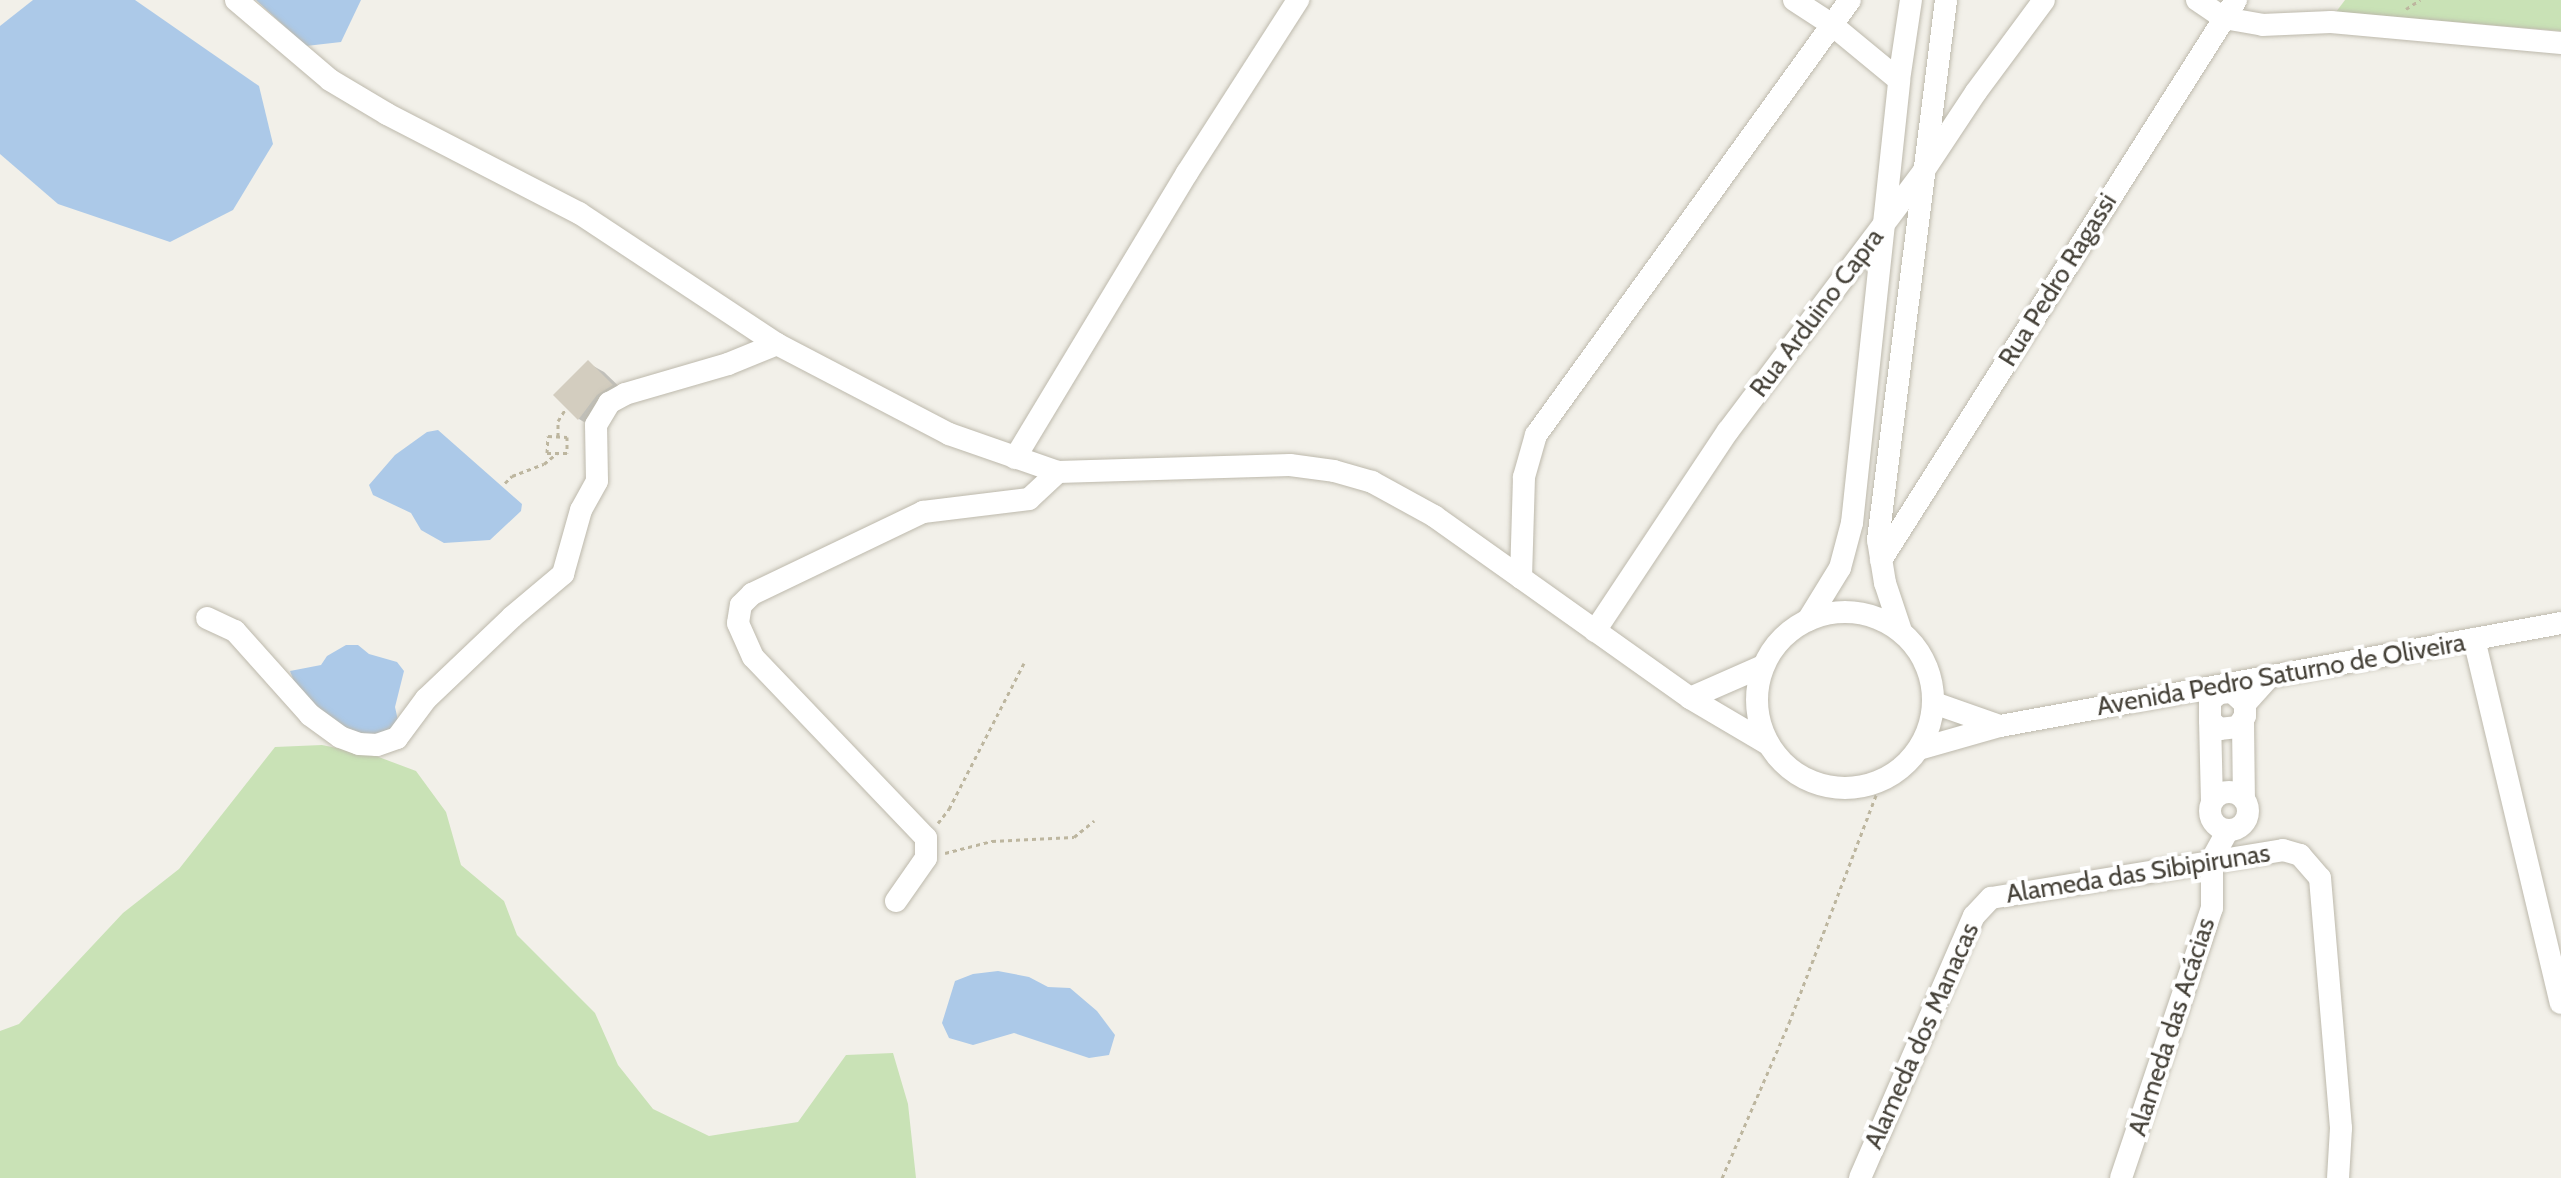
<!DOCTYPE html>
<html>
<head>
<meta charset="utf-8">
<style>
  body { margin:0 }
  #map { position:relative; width:2561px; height:1178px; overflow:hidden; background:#f2f0e9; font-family:Cabin,sans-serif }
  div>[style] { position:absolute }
  .green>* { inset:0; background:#c9e2b6 }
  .water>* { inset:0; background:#acc9e8 }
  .shadow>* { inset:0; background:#0003 }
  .building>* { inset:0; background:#d3cdbf }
  .path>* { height:3px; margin-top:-1.5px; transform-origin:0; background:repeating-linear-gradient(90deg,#bdb69f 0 4px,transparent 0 8px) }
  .roads { filter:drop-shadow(0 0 2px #bdb9ac) drop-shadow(0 0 2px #bdb9ac) }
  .minor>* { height:22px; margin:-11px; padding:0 11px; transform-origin:11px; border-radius:11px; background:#fff }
  .minor>.ring { margin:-11px; padding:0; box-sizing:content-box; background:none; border:22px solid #fff; border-radius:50% }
  span { translate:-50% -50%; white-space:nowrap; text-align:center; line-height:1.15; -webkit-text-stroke:8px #fff; paint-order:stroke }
  .street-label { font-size:26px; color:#454138 }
</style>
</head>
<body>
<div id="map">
  <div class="green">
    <div style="clip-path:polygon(2345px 0,2561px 0,2561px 31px,2336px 12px)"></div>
    <div style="clip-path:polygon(322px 745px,376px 756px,416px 771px,446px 812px,461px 865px,504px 901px,517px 935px,595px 1013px,618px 1065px,653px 1109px,709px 1136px,798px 1122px,846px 1055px,893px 1053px,908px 1104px,916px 1178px,0 1178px,0 1031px,19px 1024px,123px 913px,179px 869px,275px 747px)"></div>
  </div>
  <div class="water">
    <div style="clip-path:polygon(33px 0,135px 0,259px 86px,273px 144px,233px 210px,170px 242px,58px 204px,0 154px,0 26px)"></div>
    <div style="clip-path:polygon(256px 0,361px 0,341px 42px,306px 46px)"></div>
    <div style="clip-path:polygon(438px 430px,522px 504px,521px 511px,490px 540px,444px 543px,421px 530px,411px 513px,373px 495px,369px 485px,395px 455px,427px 432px)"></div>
    <div style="clip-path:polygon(346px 645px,358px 645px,369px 654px,397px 662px,404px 671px,395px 707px,401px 734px,365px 735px,340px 726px,318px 709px,295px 684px,290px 671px,321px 665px,327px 656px)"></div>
    <div style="clip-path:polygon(998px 971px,1029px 977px,1048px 987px,1070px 988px,1097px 1011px,1115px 1035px,1109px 1055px,1089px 1058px,1014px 1033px,973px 1045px,949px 1038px,942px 1023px,955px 981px,973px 974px)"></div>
  </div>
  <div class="shadow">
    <div style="clip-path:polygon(588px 363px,604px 372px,627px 394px,594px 428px,579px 419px,556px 395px)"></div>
  </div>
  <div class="building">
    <div style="clip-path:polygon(588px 360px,613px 385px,597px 395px,578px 420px,553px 395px)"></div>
  </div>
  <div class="path">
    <div style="left:2406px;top:9px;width:17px;rotate:-33deg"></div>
    <div style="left:548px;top:436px;width:19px;rotate:3deg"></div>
    <div style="left:567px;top:437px;width:16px;rotate:90deg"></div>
    <div style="left:567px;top:453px;width:20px;rotate:180deg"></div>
    <div style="left:547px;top:453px;width:17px;rotate:-87deg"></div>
    <div style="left:558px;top:436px;width:15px;rotate:-90deg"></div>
    <div style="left:558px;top:421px;width:15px;rotate:-58deg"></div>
    <div style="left:505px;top:483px;width:10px;rotate:-45deg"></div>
    <div style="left:512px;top:476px;width:34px;rotate:-21deg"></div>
    <div style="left:544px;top:464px;width:17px;rotate:-40deg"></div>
    <div style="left:938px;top:823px;width:18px;rotate:-52deg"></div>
    <div style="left:949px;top:809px;width:164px;rotate:-62.8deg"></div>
    <div style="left:945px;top:853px;width:49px;rotate:-14.3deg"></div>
    <div style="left:992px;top:841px;width:82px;rotate:-2.8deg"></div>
    <div style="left:1074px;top:837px;width:26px;rotate:-39deg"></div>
    <div style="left:1722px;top:1178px;width:169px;rotate:-66.6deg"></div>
    <div style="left:1789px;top:1023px;width:260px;rotate:-69.1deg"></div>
  </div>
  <div class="roads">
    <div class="minor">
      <div style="left:236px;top:0;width:123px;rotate:40.4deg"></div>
      <div style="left:330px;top:80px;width:66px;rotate:30.8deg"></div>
      <div style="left:387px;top:114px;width:216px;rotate:27.3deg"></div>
      <div style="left:579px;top:213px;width:237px;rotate:33.5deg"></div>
      <div style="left:777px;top:344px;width:194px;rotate:27.6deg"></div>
      <div style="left:949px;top:434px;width:115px;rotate:19.2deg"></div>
      <div style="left:1058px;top:472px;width:232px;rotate:-1.7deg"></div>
      <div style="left:1290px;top:465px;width:44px;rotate:7.8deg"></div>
      <div style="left:1334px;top:471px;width:40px;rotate:16deg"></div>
      <div style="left:1372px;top:482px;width:71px;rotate:28.7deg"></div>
      <div style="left:1434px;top:516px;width:314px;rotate:35.4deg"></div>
      <div style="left:1690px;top:698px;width:91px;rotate:30.5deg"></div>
      <div style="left:1794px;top:0;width:44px;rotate:33deg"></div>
      <div style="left:1831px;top:24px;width:88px;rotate:39.5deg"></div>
      <div style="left:2197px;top:0;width:32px;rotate:34deg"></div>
      <div style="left:2224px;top:18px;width:39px;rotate:10deg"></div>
      <div style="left:2262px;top:25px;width:69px;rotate:-2.5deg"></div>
      <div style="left:2331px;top:22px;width:231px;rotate:5.2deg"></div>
      <div style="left:1015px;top:458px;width:333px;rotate:-58.9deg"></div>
      <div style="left:1187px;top:173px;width:206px;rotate:-57.3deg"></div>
      <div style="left:1881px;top:560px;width:663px;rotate:-57.63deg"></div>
      <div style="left:1521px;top:578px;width:101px;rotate:-88.3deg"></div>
      <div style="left:1524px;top:477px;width:44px;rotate:-74.1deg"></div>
      <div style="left:1536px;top:435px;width:536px;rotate:-54.18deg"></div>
      <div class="ring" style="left:1757px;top:612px;width:154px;height:154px"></div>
      <div style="left:207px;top:618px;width:31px;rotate:25deg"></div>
      <div style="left:235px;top:631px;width:113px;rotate:48.2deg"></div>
      <div style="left:310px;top:715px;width:37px;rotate:36deg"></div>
      <div style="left:340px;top:737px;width:20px;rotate:20deg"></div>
      <div style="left:359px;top:744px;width:18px;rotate:3deg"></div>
      <div style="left:377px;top:745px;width:21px;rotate:-19deg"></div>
      <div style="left:397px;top:738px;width:49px;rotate:-53.4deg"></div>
      <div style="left:426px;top:699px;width:119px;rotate:-43.6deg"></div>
      <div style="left:512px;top:617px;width:67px;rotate:-40.1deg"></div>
      <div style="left:563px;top:574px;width:66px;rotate:-74.3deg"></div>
      <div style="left:581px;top:510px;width:33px;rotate:-61deg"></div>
      <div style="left:597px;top:481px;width:56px;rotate:-91deg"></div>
      <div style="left:596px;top:425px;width:26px;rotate:-59deg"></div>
      <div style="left:609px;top:403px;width:18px;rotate:-29deg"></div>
      <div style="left:625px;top:394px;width:107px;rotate:-16.2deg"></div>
      <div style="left:728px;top:364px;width:53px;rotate:-22.2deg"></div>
      <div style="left:1808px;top:620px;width:61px;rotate:-58.4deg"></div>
      <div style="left:1840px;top:568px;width:47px;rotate:-75.1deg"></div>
      <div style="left:1852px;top:523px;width:445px;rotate:-83.9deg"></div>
      <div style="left:1899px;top:80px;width:81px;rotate:-81.5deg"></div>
      <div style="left:1595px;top:631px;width:240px;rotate:-56.4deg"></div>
      <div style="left:1728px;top:431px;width:324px;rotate:-53deg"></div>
      <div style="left:1923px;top:172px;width:96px;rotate:-56.5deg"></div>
      <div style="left:1976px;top:92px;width:114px;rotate:-53.5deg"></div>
      <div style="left:1901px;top:631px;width:51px;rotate:-108.4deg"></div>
      <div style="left:1885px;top:583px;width:44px;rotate:-99.2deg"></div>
      <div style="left:1878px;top:540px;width:544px;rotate:-82.82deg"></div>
      <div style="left:2474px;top:639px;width:374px;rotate:76.6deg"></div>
      <div style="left:1690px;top:698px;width:80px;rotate:-23.7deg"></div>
      <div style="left:1934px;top:703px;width:70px;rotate:19.2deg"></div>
      <div style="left:2245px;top:704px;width:18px;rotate:-137deg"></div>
      <div style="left:2232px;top:692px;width:13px;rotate:176deg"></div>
      <div style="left:2219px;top:693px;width:12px;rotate:138deg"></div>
      <div style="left:2210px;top:701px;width:19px;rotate:90deg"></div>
      <div style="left:2210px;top:720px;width:13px;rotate:45deg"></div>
      <div style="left:2219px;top:729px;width:19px;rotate:-6deg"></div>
      <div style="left:2238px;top:727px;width:13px;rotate:-58deg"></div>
      <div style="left:2245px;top:716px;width:12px;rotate:-90deg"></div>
      <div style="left:2245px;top:704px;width:36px;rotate:-48deg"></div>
      <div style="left:2210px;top:720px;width:81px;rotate:88.6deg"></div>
      <div style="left:2243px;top:722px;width:77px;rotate:89.3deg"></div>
      <div style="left:1919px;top:749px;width:84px;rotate:-15.9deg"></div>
      <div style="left:2000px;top:726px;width:570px;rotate:-10.4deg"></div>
      <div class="ring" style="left:2210px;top:792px;width:16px;height:16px"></div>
      <div style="left:896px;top:901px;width:52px;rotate:-55.1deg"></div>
      <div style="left:926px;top:858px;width:20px;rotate:-90deg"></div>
      <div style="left:926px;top:838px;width:250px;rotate:-133.7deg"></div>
      <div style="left:753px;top:657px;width:37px;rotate:-114deg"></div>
      <div style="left:738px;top:623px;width:18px;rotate:-81deg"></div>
      <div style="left:741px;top:605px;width:16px;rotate:-45deg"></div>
      <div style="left:752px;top:594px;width:190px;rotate:-25.6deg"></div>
      <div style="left:923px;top:512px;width:107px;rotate:-7deg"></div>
      <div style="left:1029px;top:499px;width:40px;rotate:-43deg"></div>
      <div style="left:1860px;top:1178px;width:286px;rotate:-66.5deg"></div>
      <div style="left:1974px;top:916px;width:25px;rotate:-47deg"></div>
      <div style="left:1991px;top:898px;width:296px;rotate:-9.3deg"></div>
      <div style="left:2283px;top:850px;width:18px;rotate:16deg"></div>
      <div style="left:2300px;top:855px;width:30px;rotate:49deg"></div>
      <div style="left:2320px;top:878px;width:251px;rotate:85.2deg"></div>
      <div style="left:2341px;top:1128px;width:50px;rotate:93.4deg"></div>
      <div style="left:2121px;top:1178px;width:285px;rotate:-71.4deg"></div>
      <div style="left:2212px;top:908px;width:49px;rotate:-90deg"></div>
      <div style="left:2212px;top:859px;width:33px;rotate:-61deg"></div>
    </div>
  </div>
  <div class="street-label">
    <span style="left:2058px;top:280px;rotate:-58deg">Rua Pedro Ragassi</span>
    <span style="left:1817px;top:313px;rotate:-53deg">Rua Arduino Capra</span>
    <span style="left:2281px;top:675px;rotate:-10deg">Avenida Pedro Saturno de Oliveira</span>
    <span style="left:2138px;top:874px;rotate:-9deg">Alameda das Sibipirunas</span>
    <span style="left:2172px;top:1027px;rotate:-72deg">Alameda das Acácias</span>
    <span style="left:1922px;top:1036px;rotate:-66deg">Alameda dos Manacas</span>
  </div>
</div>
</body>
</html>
